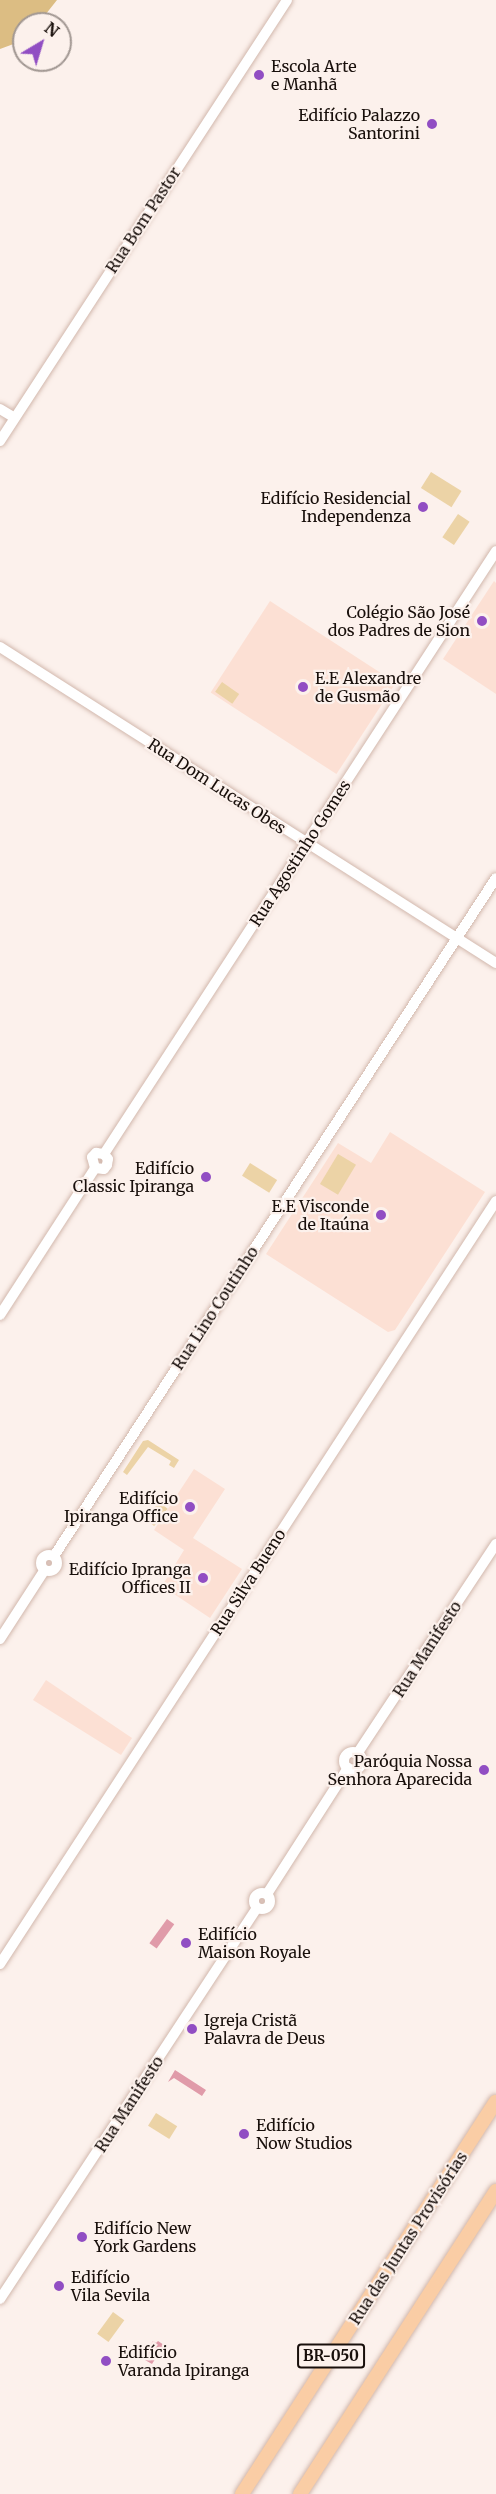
<!DOCTYPE html>
<html>
<head>
<meta charset="utf-8">
<style>
  body { margin:0 }
  #map { position:relative; width:496px; height:2494px; overflow:hidden; background:#fcf1ec; font-family:Merriweather,serif }
  div>[style] { position:absolute }
  .built>* { inset:0; background:#fce0d4; transform-origin:0 0 }
  .green>* { inset:0; background:#ecd3a6; transform-origin:0 0 }
  .forest>* { inset:0; background:#dcbd83 }
  .water>* { inset:0; background:#e09ba9; transform-origin:0 0 }
  .roads { filter:drop-shadow(0 0 2px #d2b8ad) drop-shadow(0 0 2px #d2b8ad) }
  .secondary>* { height:10px; margin:-5px; padding:0 5px; transform-origin:5px; border-radius:5px; background:#fff }
  .secondary>.ring { margin:-5px; padding:0; box-sizing:content-box; background:none; border:10px solid #fff; border-radius:50% }
  .highway>* { height:14px; margin:-7px; padding:0 7px; transform-origin:7px; border-radius:7px; background:#facda5 }
  .dots>* { width:16px; height:16px; translate:-50% -50%; box-sizing:border-box; border:3px solid #fcf1ec; border-radius:50% }
  span { translate:-50% -50%; white-space:nowrap; text-align:center; line-height:1.15; -webkit-text-stroke:4.5px #fcf1ec; paint-order:stroke }
  .shield-label span { padding:2px 4px; background:#fcf1ec; border:2px solid; border-radius:4px; -webkit-text-stroke-width:0 }
  .shield-label { font-size:15px; color:#180f0b; font-weight:700 }
  .poi-label { font-size:16px; color:#180f0b }
  .left { translate:0 -50%; text-align:left }
  .right { translate:-100% -50%; text-align:right }
  .street-label { font-size:16px; color:#180f0b }
  .north { position:absolute; left:12px; top:12px; width:60px; height:60px; box-sizing:border-box; background:#fcf1ec; border:2px solid #a19792; border-radius:50%; rotate:38deg; font-size:16px; font-weight:700; line-height:24px; text-align:center; color:#180f0b }
  .north::after { content:''; display:block; margin:auto; width:21px; height:27px; background:#914ec3; clip-path:polygon(50% 0,100% 100%,50% 72%,0 100%) }
</style>
</head>
<body>
<div id="map">
  <div class="built">
    <div style="clip-path:polygon(494px 581px,496px 583px,496px 694px,443px 659px)"></div>
    <div style="left:270px;top:601px;width:150px;height:109px;rotate:33deg"></div>
    <div style="clip-path:polygon(390px 1132px,485px 1192px,395px 1330px,388px 1332px,266px 1254px,338px 1143px,371px 1163px)"></div>
    <div style="clip-path:polygon(194px 1469px,225px 1489px,193px 1538px,242px 1569px,210px 1618px,162px 1586px,184px 1550px,154px 1530px)"></div>
    <div style="clip-path:polygon(46px 1680px,132px 1738px,121px 1755px,33px 1700px)"></div>
  </div>
  <div class="green">
    <div style="left:431px;top:472px;width:36px;height:19px;rotate:32deg"></div>
    <div style="left:458px;top:514px;width:14px;height:28px;rotate:34deg"></div>
    <div style="left:222px;top:682px;width:21px;height:12px;rotate:35deg"></div>
    <div style="left:338px;top:1154px;width:21px;height:35px;rotate:31deg"></div>
    <div style="left:250px;top:1163px;width:32px;height:15px;rotate:32deg"></div>
    <div style="clip-path:polygon(148px 1440px,179px 1460px,174px 1468px,169px 1465px,171px 1461px,148px 1447px,127px 1475px,123px 1472px,143px 1441px)"></div>
    <div style="left:159px;top:1502px;width:11px;height:22px;rotate:38deg"></div>
    <div style="left:156px;top:2113px;width:25px;height:15px;rotate:32deg"></div>
    <div style="left:113px;top:2312px;width:14px;height:27px;rotate:36deg"></div>
  </div>
  <div class="forest">
    <div style="clip-path:polygon(0 0,57px 0,38px 24px,24px 24px,24px 37px,19px 42px,0 49px)"></div>
  </div>
  <div class="water">
    <div style="left:167px;top:1919px;width:9px;height:30px;rotate:36deg"></div>
    <div style="clip-path:polygon(175px 2070px,206px 2090px,202px 2096px,174px 2078px,168px 2082px)"></div>
    <div style="clip-path:polygon(153px 2341px,156px 2343px,158px 2341px,164px 2345px,152px 2364px,145px 2360px,147px 2356px,144px 2355px)"></div>
  </div>
  <div class="roads">
    <div class="secondary">
      <div style="left:0;top:409px;width:17px;rotate:31deg"></div>
      <div style="left:0;top:441px;width:526px;rotate:-56.94deg"></div>
      <div style="left:0;top:647px;width:588px;rotate:32.5deg"></div>
      <div style="left:104px;top:1154px;width:719px;rotate:-56.97deg"></div>
      <div style="left:95px;top:1168px;width:9px;rotate:6deg"></div>
      <div style="left:104px;top:1169px;width:5px;rotate:-53deg"></div>
      <div style="left:107px;top:1165px;width:6px;rotate:-81deg"></div>
      <div style="left:108px;top:1159px;width:6px;rotate:-129deg"></div>
      <div style="left:95px;top:1168px;width:11px;rotate:-105deg"></div>
      <div style="left:92px;top:1157px;width:6px;rotate:-45deg"></div>
      <div style="left:96px;top:1153px;width:8px;rotate:7deg"></div>
      <div style="left:0;top:1315px;width:175px;rotate:-57.1deg"></div>
      <div class="ring" style="left:41px;top:1555px;width:6px;height:6px"></div>
      <div style="left:54px;top:1556px;width:809px;rotate:-56.9deg"></div>
      <div style="left:0;top:1639px;width:81px;rotate:-57.1deg"></div>
      <div class="ring" style="left:344px;top:1752px;width:8px;height:8px"></div>
      <div style="left:357px;top:1754px;width:252px;rotate:-56.5deg"></div>
      <div class="ring" style="left:254px;top:1893px;width:6px;height:6px"></div>
      <div style="left:267px;top:1894px;width:150px;rotate:-57.3deg"></div>
      <div style="left:0;top:1964px;width:910px;rotate:-56.97deg"></div>
      <div style="left:0;top:2299px;width:468px;rotate:-56.7deg"></div>
    </div>
    <div class="highway">
      <div style="left:242px;top:2494px;width:467px;rotate:-57.1deg"></div>
      <div style="left:300px;top:2494px;width:361px;rotate:-57.1deg"></div>
    </div>
  </div>
  <div class="dots">
    <div style="left:259px;top:75px;background:#914ec3"></div>
    <div style="left:432px;top:124px;background:#914ec3"></div>
    <div style="left:423px;top:507px;background:#914ec3"></div>
    <div style="left:482px;top:621px;background:#914ec3"></div>
    <div style="left:303px;top:687px;background:#914ec3"></div>
    <div style="left:206px;top:1177px;background:#914ec3"></div>
    <div style="left:381px;top:1215px;background:#914ec3"></div>
    <div style="left:190px;top:1507px;background:#914ec3"></div>
    <div style="left:203px;top:1578px;background:#914ec3"></div>
    <div style="left:484px;top:1770px;background:#914ec3"></div>
    <div style="left:186px;top:1943px;background:#914ec3"></div>
    <div style="left:192px;top:2029px;background:#914ec3"></div>
    <div style="left:244px;top:2134px;background:#914ec3"></div>
    <div style="left:82px;top:2237px;background:#914ec3"></div>
    <div style="left:59px;top:2286px;background:#914ec3"></div>
    <div style="left:106px;top:2361px;background:#914ec3"></div>
  </div>
  <div class="shield-label">
    <span style="left:331px;top:2356px">BR-050</span>
  </div>
  <div class="poi-label">
    <span class="left" style="left:271px;top:75px">Escola Arte<br>e Manhã</span>
    <span class="right" style="left:420px;top:124px">Edifício Palazzo<br>Santorini</span>
    <span class="right" style="left:411px;top:507px">Edifício Residencial<br>Independenza</span>
    <span class="right" style="left:470px;top:621px">Colégio São José<br>dos Padres de Sion</span>
    <span class="left" style="left:315px;top:687px">E.E Alexandre<br>de Gusmão</span>
    <span class="right" style="left:194px;top:1177px">Edifício<br>Classic Ipiranga</span>
    <span class="right" style="left:369px;top:1215px">E.E Visconde<br>de Itaúna</span>
    <span class="right" style="left:178px;top:1507px">Edifício<br>Ipiranga Office</span>
    <span class="right" style="left:191px;top:1578px">Edifício Ipranga<br>Offices II</span>
    <span class="right" style="left:472px;top:1770px">Paróquia Nossa<br>Senhora Aparecida</span>
    <span class="left" style="left:198px;top:1943px">Edifício<br>Maison Royale</span>
    <span class="left" style="left:204px;top:2029px">Igreja Cristã<br>Palavra de Deus</span>
    <span class="left" style="left:256px;top:2134px">Edifício<br>Now Studios</span>
    <span class="left" style="left:94px;top:2237px">Edifício New<br>York Gardens</span>
    <span class="left" style="left:71px;top:2286px">Edifício<br>Vila Sevila</span>
    <span class="left" style="left:118px;top:2361px">Edifício<br>Varanda Ipiranga</span>
  </div>
  <div class="street-label">
    <span style="left:143px;top:220px;rotate:-57deg">Rua Bom Pastor</span>
    <span style="left:217px;top:786px;rotate:33deg">Rua Dom Lucas Obes</span>
    <span style="left:300px;top:853px;rotate:-57deg">Rua Agostinho Gomes</span>
    <span style="left:215px;top:1308px;rotate:-57deg">Rua Lino Coutinho</span>
    <span style="left:248px;top:1582px;rotate:-57deg">Rua Silva Bueno</span>
    <span style="left:427px;top:1649px;rotate:-57deg">Rua Manifesto</span>
    <span style="left:129px;top:2104px;rotate:-57deg">Rua Manifesto</span>
    <span style="left:408px;top:2238px;rotate:-57deg">Rua das Juntas Provisórias</span>
  </div>
  <div class="north">N</div>
</div>
</body>
</html>
